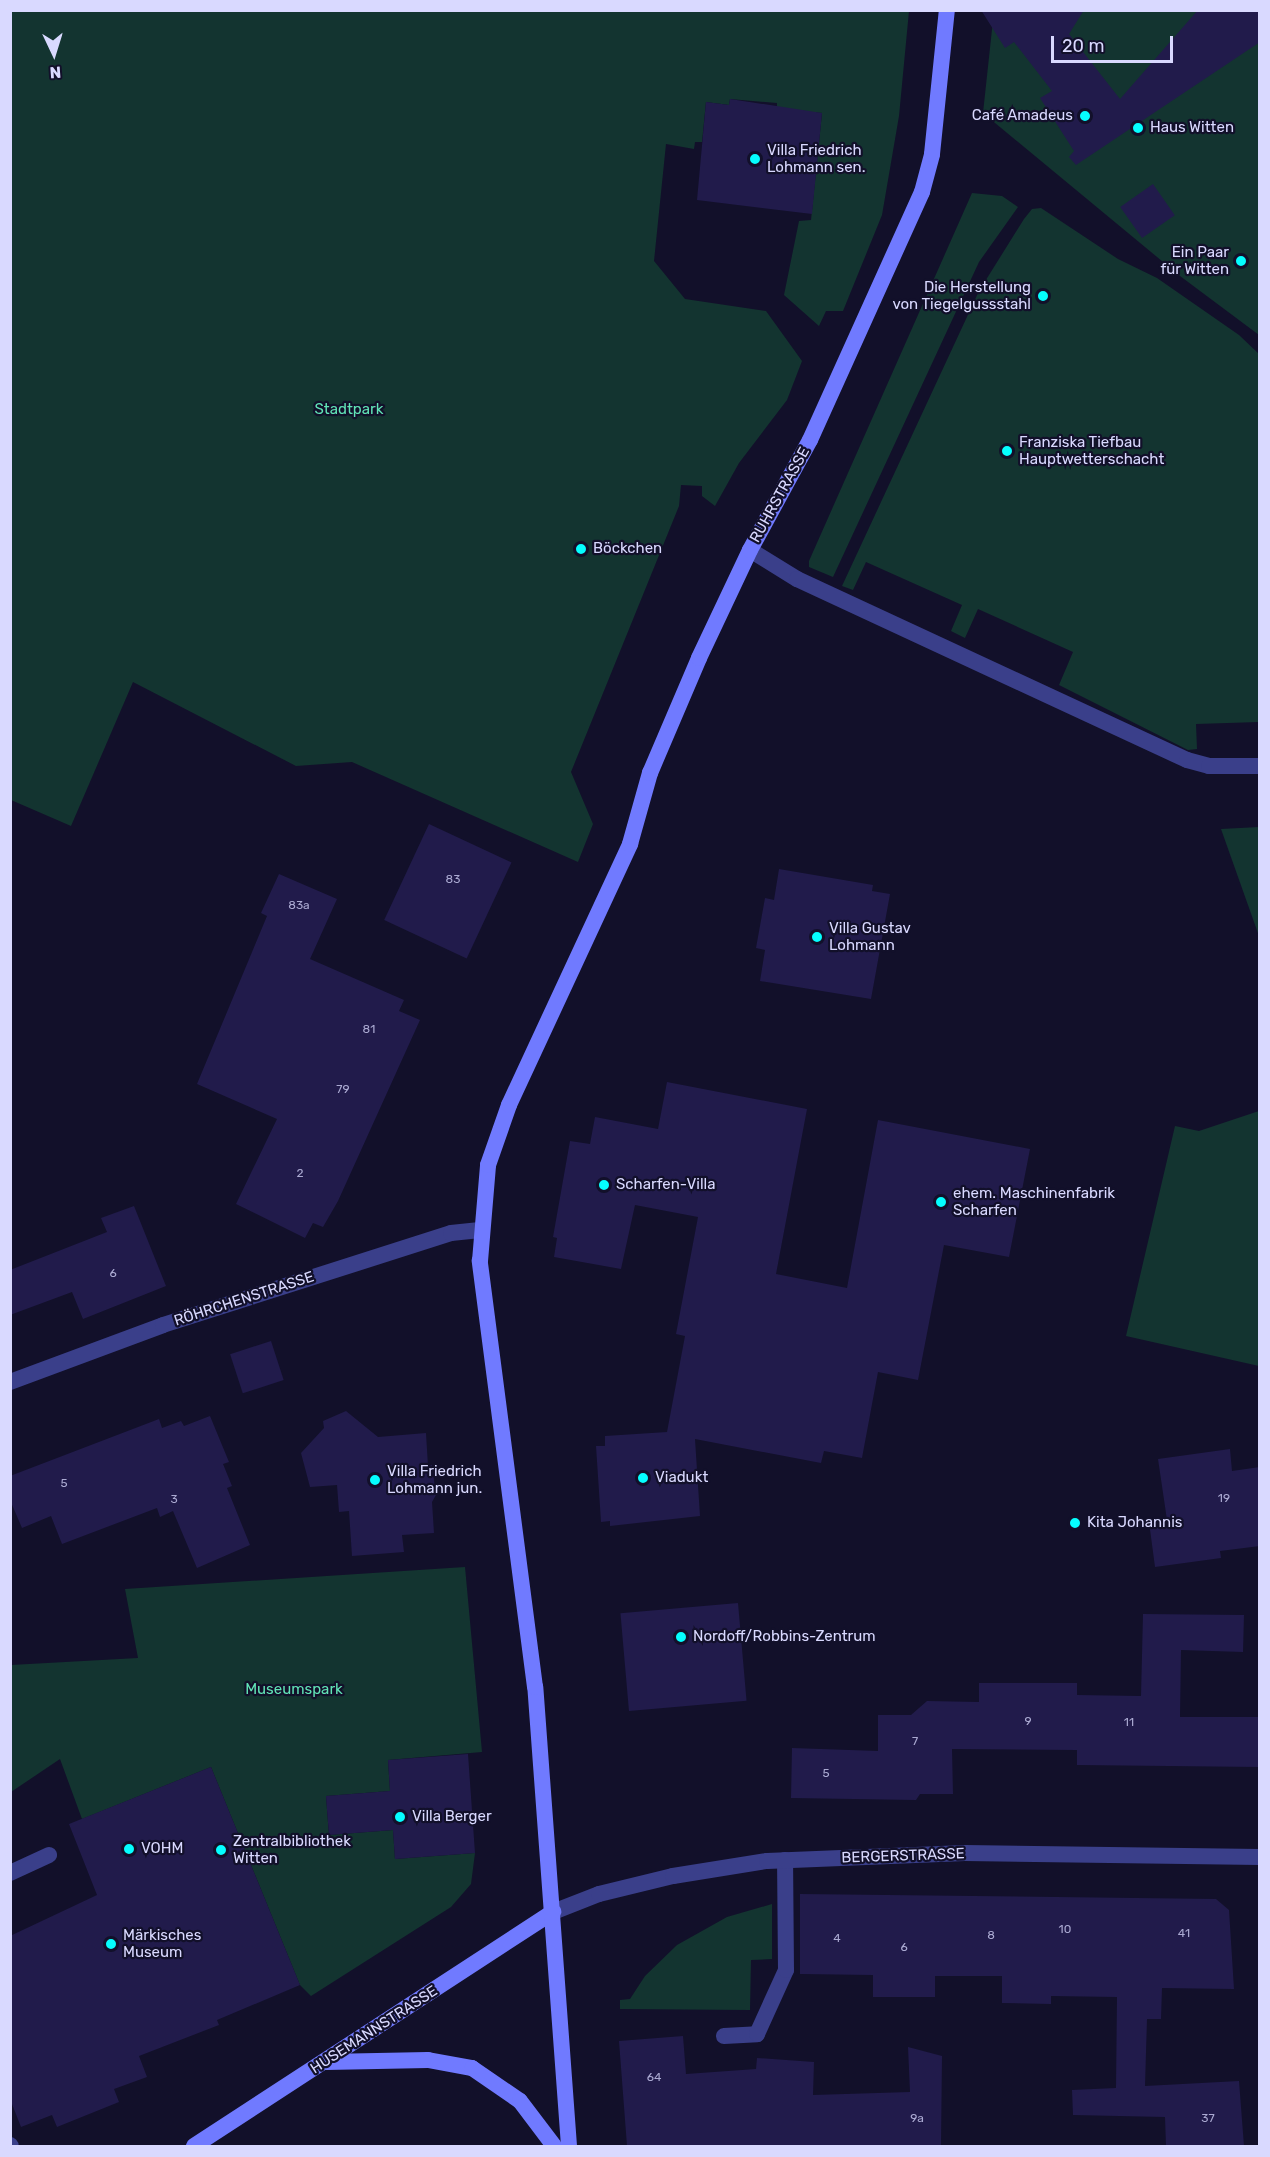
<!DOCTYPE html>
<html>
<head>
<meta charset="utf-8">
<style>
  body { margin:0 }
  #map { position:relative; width:1270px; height:2157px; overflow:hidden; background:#12102a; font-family:Rubik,sans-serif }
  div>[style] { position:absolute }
  .green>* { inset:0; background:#133430 }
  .building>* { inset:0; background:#211b4b; transform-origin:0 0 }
  .service>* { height:16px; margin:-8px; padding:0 8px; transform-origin:8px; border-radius:8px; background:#3a3f8a }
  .minor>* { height:16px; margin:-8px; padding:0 8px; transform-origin:8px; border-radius:8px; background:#3a3f8a }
  .tertiary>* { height:16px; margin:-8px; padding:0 8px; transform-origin:8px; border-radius:8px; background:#3a3f8a }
  .secondary>* { height:16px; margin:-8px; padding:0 8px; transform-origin:8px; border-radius:8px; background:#707aff }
  .dots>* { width:16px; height:16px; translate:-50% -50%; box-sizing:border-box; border:3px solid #12102a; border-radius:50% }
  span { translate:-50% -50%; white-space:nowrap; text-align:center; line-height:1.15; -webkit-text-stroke:4.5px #12102a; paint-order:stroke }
  .number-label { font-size:12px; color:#abaad2 }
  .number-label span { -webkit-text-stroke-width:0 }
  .poi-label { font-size:15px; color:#d9d9ff }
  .right { translate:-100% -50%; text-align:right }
  .left { translate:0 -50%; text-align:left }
  .park-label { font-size:15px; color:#61e3b6 }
  .street-label { font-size:15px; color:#d9d9ff }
  .frame { position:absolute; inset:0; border:12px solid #d9d9ff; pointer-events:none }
  .north { position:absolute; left:24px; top:24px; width:60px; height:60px; -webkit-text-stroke:4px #12102a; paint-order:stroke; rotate:176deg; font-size:16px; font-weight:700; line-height:24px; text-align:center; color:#d9d9ff }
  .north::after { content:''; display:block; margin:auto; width:21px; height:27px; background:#d9d9ff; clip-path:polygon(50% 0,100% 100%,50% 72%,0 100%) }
  .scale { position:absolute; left:1051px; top:36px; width:122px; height:27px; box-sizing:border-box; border:3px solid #d9d9ff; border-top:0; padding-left:8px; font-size:18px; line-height:21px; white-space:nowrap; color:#d9d9ff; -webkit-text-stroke:4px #12102a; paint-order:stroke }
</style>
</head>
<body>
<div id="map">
  <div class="green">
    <div style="clip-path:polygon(10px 11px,909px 11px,899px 116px,882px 215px,843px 311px,826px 311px,819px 326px,784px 295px,799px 221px,811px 220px,822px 113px,777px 109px,777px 103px,730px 99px,729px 105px,706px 102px,702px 142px,695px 142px,694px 149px,666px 144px,654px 261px,685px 299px,766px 311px,802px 361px,787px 400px,739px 463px,715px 506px,702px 496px,702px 486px,681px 485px,679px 506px,571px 772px,593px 824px,578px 862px,352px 762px,296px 766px,133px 682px,71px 826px,11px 800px)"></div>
    <div style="clip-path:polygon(994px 11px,1259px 11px,1259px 335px,1180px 276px,983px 113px)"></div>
    <div style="clip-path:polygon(972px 193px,1002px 196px,1018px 207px,979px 262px,833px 577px,809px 567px,809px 561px)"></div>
    <div style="clip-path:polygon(1041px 208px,1118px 259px,1157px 278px,1239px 335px,1259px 354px,1259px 722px,1196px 724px,1197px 749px,1188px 750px,1059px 685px,1073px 652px,978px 609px,965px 638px,951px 631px,962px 605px,866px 562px,853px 590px,842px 586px,979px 291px,1024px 219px,1032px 209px)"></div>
    <div style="clip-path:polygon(1259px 827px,1260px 827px,1259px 936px,1221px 829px)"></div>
    <div style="clip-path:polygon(1259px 1111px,1259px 1366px,1126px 1336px,1175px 1126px,1199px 1131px)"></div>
    <div style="clip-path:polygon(465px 1567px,482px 1752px,388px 1760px,390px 1791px,326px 1796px,329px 1835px,393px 1830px,395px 1859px,475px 1853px,471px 1884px,451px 1907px,311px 1996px,300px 1985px,211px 1767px,82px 1819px,60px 1759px,11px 1792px,11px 1665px,138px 1658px,125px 1589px)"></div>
    <div style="clip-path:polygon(772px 1904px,772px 1959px,751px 1960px,750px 2010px,620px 2009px,620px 2000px,630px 1999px,645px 1976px,677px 1945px,727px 1917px)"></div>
  </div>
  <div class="building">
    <div style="clip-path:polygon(981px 10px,1084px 10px,1069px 34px,1120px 99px,1198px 10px,1260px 10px,1260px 42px,1076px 165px,1069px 157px,1074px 151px,1040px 98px,1052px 91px,1014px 42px,1005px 48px)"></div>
    <div style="clip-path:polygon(730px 99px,822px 113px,812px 214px,697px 200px,706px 102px,729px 105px)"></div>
    <div style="left:1153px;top:184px;width:38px;height:40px;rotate:55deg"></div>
    <div style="left:429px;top:824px;width:91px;height:106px;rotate:25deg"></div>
    <div style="clip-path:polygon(779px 869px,873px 885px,872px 891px,890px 894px,871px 999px,760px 981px,765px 950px,756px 948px,765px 898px,774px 900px)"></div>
    <div style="clip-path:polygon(279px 874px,337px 899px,310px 959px,404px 1000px,399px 1011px,420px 1020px,338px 1201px,323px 1227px,313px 1223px,305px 1238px,236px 1204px,277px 1119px,197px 1084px,267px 916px,261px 913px)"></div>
    <div style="clip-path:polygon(667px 1082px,807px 1109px,776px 1274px,847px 1288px,878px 1120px,1030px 1149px,1009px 1257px,944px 1245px,918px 1380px,878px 1372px,862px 1458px,824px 1451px,821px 1463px,695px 1439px,700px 1516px,610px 1526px,610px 1521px,601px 1522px,596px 1446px,605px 1446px,605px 1436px,667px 1432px,685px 1336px,676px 1334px,698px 1217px,635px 1205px,621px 1269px,554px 1257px,557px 1238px,553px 1237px,570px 1141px,590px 1144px,595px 1117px,658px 1129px)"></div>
    <div style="clip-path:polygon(134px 1206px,166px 1286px,83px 1319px,72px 1292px,10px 1315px,10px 1270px,107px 1232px,101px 1218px)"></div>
    <div style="left:271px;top:1341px;width:41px;height:43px;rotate:72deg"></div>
    <div style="clip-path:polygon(346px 1411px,378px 1437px,426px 1433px,428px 1466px,432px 1465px,436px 1495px,432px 1502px,434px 1533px,402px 1535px,404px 1552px,352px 1556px,349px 1511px,339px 1512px,337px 1485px,310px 1487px,301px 1453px,324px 1428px,323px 1421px)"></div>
    <div style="clip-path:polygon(210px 1416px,229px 1462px,223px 1464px,232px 1486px,227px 1488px,250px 1545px,197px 1568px,173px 1511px,160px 1517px,157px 1508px,62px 1544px,51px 1516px,22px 1528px,10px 1500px,10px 1476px,159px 1419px,162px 1428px,181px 1421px,184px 1426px)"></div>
    <div style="clip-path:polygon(1230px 1449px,1232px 1471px,1260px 1467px,1260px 1546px,1220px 1551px,1221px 1558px,1155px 1567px,1149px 1522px,1167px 1520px,1158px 1459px)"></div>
    <div style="left:738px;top:1603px;width:98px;height:118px;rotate:85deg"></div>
    <div style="clip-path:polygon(1143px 1614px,1244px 1615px,1243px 1652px,1181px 1650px,1180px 1717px,1260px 1717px,1260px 1767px,1077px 1765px,1077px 1750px,952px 1749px,953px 1794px,920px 1794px,916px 1800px,791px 1798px,792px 1748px,878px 1751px,878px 1715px,911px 1715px,927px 1701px,979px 1702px,979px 1683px,1077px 1683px,1077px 1695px,1141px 1696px)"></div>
    <div style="clip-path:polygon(468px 1754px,475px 1853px,395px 1859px,393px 1830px,329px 1835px,326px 1796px,390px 1791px,388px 1760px)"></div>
    <div style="clip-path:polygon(211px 1767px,300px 1985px,217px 2020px,219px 2025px,139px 2056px,147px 2077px,114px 2089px,119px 2102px,57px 2127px,52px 2115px,21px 2127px,10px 2099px,10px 1936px,97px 1895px,69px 1824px)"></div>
    <div style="clip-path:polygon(800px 1894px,1216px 1899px,1229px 1910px,1234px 1989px,1162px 1988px,1161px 2019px,1147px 2019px,1145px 2086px,1239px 2081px,1244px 2146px,1166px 2146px,1165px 2117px,1073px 2115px,1072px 2090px,1116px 2088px,1117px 1997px,1051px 1996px,1051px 2004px,1002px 2003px,1002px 1976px,935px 1976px,935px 1997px,873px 1997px,873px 1975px,800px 1974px)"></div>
    <div style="clip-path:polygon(683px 2036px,686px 2074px,756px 2069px,757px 2058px,814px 2062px,813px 2095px,910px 2092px,908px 2047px,942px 2056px,941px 2146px,627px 2146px,619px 2041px)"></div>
  </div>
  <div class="service">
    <div style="left:750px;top:550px;width:55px;rotate:31.7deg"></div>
    <div style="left:797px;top:579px;width:430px;rotate:24.9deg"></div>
    <div style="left:1187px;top:760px;width:23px;rotate:15deg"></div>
    <div style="left:1209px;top:766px;width:51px"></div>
    <div style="left:10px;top:1873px;width:43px;rotate:-24.8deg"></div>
    <div style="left:724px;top:2036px;width:33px;rotate:-3deg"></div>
    <div style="left:757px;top:2034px;width:70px;rotate:-65.6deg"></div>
    <div style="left:786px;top:1970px;width:110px;rotate:-90.5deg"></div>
    <div style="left:10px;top:2145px;width:1px;rotate:45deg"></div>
  </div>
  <div class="minor">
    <div style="left:10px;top:1382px;width:163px;rotate:-20.4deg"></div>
    <div style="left:163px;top:1325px;width:302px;rotate:-17.7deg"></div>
    <div style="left:451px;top:1233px;width:29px;rotate:-6deg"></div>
  </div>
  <div class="tertiary">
    <div style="left:553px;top:1912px;width:49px;rotate:-21.4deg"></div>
    <div style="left:599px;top:1894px;width:76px;rotate:-13.7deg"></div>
    <div style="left:673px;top:1876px;width:95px;rotate:-9.1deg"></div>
    <div style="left:767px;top:1861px;width:198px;rotate:-2.3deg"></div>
    <div style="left:965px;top:1853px;width:295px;rotate:0.8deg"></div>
  </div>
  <div class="secondary">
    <div style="left:326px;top:2062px;width:102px;rotate:-1.1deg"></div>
    <div style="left:428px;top:2060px;width:45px;rotate:10.3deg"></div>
    <div style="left:472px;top:2068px;width:58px;rotate:34.5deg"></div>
    <div style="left:520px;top:2101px;width:56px;rotate:52.9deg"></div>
    <div style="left:194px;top:2146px;width:429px;rotate:-33.1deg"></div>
    <div style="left:569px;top:2146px;width:460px;rotate:-94.2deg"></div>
    <div style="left:535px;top:1687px;width:430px;rotate:-97.4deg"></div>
    <div style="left:480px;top:1261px;width:96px;rotate:-85.2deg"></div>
    <div style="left:488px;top:1165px;width:64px;rotate:-70.7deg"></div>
    <div style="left:509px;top:1105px;width:288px;rotate:-65.1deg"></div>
    <div style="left:630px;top:844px;width:74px;rotate:-74.3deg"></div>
    <div style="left:650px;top:773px;width:125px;rotate:-66.9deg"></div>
    <div style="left:699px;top:658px;width:119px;rotate:-64.7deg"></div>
    <div style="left:750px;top:550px;width:125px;rotate:-61.4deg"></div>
    <div style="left:810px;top:440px;width:272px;rotate:-65.7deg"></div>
    <div style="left:922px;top:192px;width:39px;rotate:-75deg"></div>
    <div style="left:932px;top:154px;width:145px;rotate:-84.1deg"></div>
  </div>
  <div class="dots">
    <div style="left:1085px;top:116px;background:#05feff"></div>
    <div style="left:1138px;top:128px;background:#05feff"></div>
    <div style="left:755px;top:159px;background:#05feff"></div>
    <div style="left:1241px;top:261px;background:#05feff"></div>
    <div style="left:1043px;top:296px;background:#05feff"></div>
    <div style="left:1007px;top:451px;background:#05feff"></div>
    <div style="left:581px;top:549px;background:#05feff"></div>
    <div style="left:817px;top:937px;background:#05feff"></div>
    <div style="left:604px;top:1185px;background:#05feff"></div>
    <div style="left:941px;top:1202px;background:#05feff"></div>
    <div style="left:643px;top:1478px;background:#05feff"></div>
    <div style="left:375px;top:1480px;background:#05feff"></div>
    <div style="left:1075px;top:1523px;background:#05feff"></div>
    <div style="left:681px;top:1637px;background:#05feff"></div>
    <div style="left:400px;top:1817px;background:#05feff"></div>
    <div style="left:129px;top:1849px;background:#05feff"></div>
    <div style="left:221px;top:1850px;background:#05feff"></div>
    <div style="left:111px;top:1944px;background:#05feff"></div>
  </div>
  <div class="number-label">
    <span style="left:453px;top:880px">83</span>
    <span style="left:299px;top:906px">83a</span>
    <span style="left:369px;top:1030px">81</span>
    <span style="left:343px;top:1090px">79</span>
    <span style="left:300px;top:1174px">2</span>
    <span style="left:113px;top:1274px">6</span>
    <span style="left:64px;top:1484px">5</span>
    <span style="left:1224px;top:1499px">19</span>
    <span style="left:174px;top:1500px">3</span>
    <span style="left:1028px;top:1722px">9</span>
    <span style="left:1129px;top:1723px">11</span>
    <span style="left:915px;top:1742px">7</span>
    <span style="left:826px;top:1774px">5</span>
    <span style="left:1065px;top:1930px">10</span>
    <span style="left:1184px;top:1934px">41</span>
    <span style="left:991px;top:1936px">8</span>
    <span style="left:837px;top:1939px">4</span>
    <span style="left:904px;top:1948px">6</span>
    <span style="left:654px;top:2078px">64</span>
    <span style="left:917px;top:2119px">9a</span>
    <span style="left:1208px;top:2119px">37</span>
  </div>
  <div class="poi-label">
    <span class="right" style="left:1073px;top:116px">Café Amadeus</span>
    <span class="left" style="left:1150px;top:128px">Haus Witten</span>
    <span class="left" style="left:767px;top:159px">Villa Friedrich<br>Lohmann sen.</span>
    <span class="right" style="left:1229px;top:261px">Ein Paar<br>für Witten</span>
    <span class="right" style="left:1031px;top:296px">Die Herstellung<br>von Tiegelgussstahl</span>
    <span class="left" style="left:1019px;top:451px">Franziska Tiefbau<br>Hauptwetterschacht</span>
    <span class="left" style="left:593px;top:549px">Böckchen</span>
    <span class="left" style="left:829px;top:937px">Villa Gustav<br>Lohmann</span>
    <span class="left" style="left:616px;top:1185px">Scharfen-Villa</span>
    <span class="left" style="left:953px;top:1202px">ehem. Maschinenfabrik<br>Scharfen</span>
    <span class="left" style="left:387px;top:1480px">Villa Friedrich<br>Lohmann jun.</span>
    <span class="left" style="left:655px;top:1478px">Viadukt</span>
    <span class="left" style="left:1087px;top:1523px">Kita Johannis</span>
    <span class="left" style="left:693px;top:1637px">Nordoff/Robbins-Zentrum</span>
    <span class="left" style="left:412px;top:1817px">Villa Berger</span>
    <span class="left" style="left:233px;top:1850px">Zentralbibliothek<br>Witten</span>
    <span class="left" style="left:141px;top:1849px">VOHM</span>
    <span class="left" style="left:123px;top:1944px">Märkisches<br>Museum</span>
  </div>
  <div class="park-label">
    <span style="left:349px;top:410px">Stadtpark</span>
    <span style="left:294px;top:1690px">Museumspark</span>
  </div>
  <div class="street-label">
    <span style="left:780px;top:495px;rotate:-61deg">RUHRSTRASSE</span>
    <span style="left:244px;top:1299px;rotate:-18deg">RÖHRCHENSTRASSE</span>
    <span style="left:903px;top:1856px;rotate:-2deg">BERGERSTRASSE</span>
    <span style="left:374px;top:2030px;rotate:-33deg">HUSEMANNSTRASSE</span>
  </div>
  <div class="frame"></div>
  <div class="north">N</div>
  <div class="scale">20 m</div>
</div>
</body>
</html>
